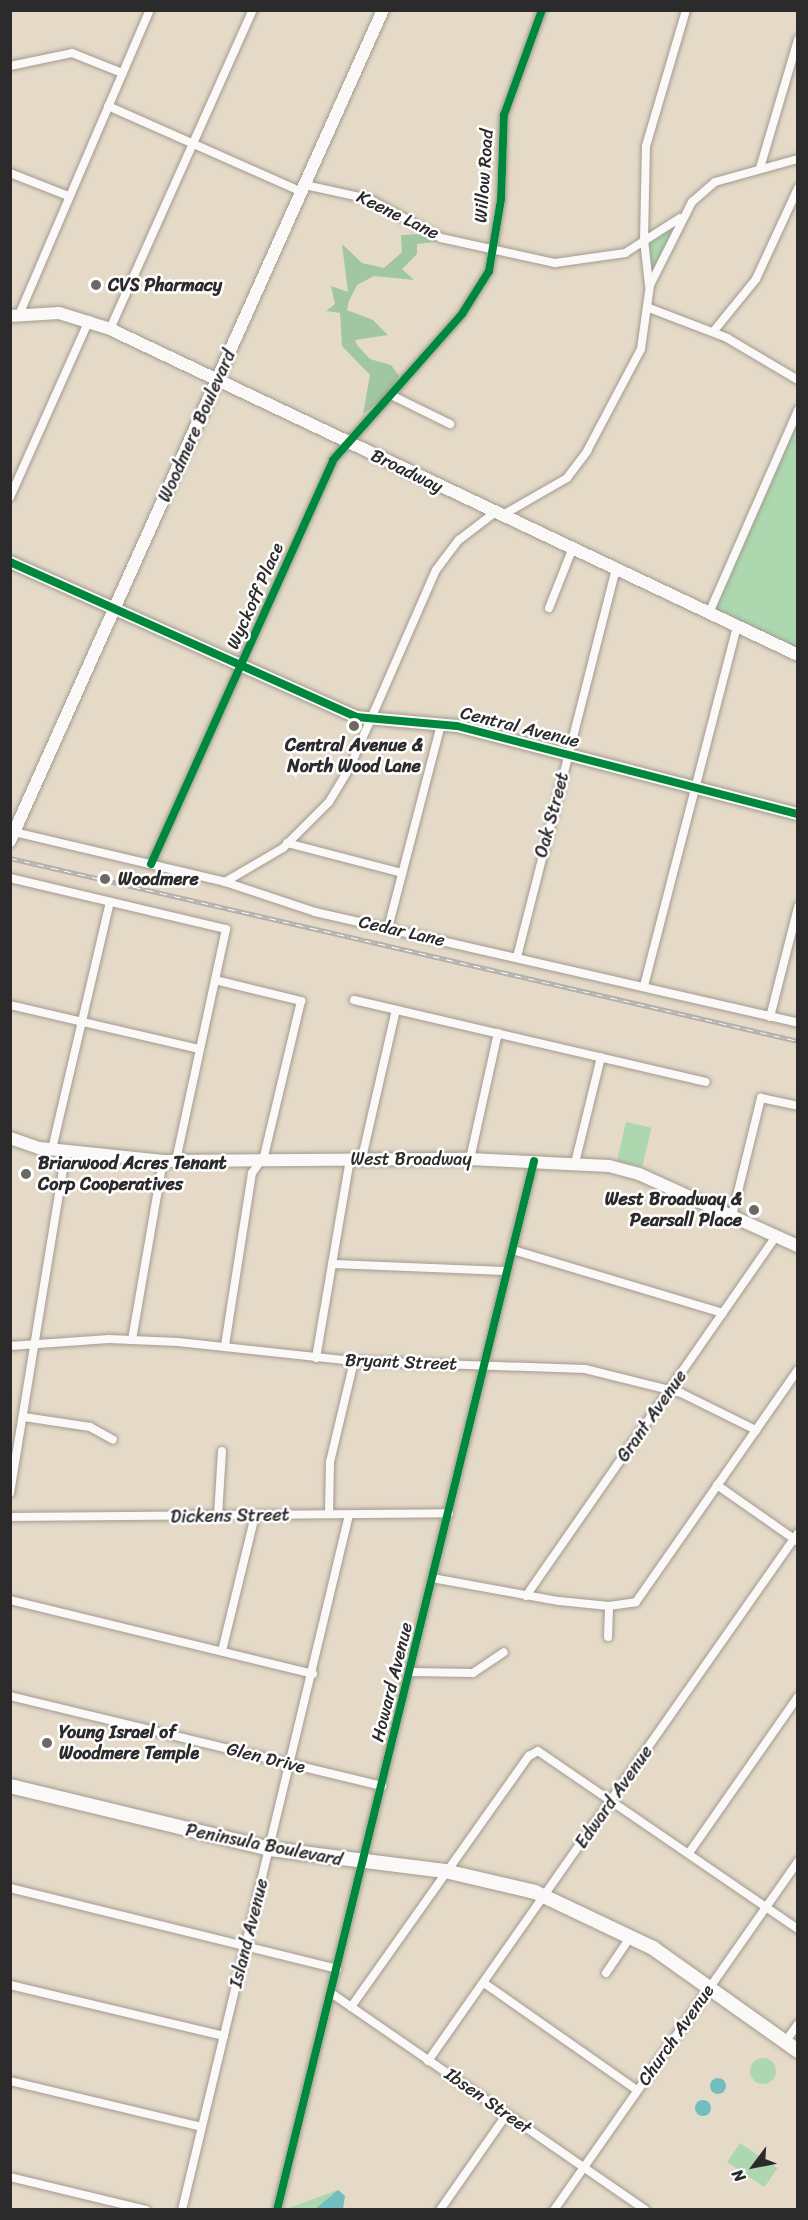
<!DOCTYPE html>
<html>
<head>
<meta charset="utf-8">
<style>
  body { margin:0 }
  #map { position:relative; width:808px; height:2220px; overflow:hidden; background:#e5dac8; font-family:Sriracha,sans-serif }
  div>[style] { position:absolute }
  .green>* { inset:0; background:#add8af; transform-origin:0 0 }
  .round { border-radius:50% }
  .forest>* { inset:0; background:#a0c7a2 }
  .water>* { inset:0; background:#72bdbe }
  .roads { filter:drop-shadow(0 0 2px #a19b91) drop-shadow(0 0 2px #a19b91) }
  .street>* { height:8px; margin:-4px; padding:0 4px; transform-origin:4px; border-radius:4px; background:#fbf9f7 }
  .secondary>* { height:12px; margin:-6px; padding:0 6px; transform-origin:6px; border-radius:6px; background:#fbf9f7 }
  .primary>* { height:14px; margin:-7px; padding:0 7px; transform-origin:7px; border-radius:7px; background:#fbf9f7 }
  .rail>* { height:4.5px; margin-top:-2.25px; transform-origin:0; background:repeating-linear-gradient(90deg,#fff 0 7px,#b3b1ae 0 14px); box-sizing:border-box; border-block:2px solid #b3b1ae }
  .cycleway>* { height:8px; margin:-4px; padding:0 4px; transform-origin:4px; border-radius:4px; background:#00873e }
  .dots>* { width:16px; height:16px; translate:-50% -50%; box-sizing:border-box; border:3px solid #fff; border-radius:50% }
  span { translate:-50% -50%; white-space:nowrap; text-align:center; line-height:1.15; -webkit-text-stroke:5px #fff; paint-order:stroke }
  .street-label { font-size:18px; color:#2b2b2b }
  .poi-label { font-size:18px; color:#2b2b2b; font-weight:700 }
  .left { translate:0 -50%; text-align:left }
  .right { translate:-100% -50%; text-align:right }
  .frame { position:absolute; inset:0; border:12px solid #2b2b2b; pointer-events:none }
  .north { position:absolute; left:724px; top:2136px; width:60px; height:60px; -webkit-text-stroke:4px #fff; paint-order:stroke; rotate:238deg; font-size:16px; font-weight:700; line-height:24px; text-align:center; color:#2b2b2b }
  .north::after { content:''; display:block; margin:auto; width:21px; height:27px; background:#2b2b2b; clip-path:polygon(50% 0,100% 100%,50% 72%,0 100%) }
</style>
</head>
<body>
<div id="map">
  <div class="green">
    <div style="clip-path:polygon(678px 224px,650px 280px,646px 246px)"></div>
    <div style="clip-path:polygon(797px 415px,797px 648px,715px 609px)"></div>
    <div style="left:626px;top:1122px;width:26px;height:40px;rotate:13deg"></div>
    <div class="round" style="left:750px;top:2058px;width:26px;height:26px"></div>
    <div style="left:740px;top:2143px;width:45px;height:23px;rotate:34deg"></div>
    <div style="clip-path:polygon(338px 2190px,315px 2209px,283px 2210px)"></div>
  </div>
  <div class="forest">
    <div style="clip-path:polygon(425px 234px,437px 242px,417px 244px,417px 254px,402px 269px,414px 280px,374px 276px,357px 285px,349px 301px,347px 310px,373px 320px,388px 335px,355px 340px,357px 345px,370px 359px,391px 365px,399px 376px,389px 394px,363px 414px,370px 375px,342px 346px,340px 313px,326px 311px,335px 304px,331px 286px,348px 292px,342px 244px,362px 263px,384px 268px,402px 252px,401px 235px)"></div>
  </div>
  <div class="water">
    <div class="round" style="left:710px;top:2078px;width:16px;height:16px"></div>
    <div class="round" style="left:695px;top:2100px;width:16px;height:16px"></div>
    <div style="clip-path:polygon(338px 2190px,345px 2196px,343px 2209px,315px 2209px)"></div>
  </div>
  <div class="roads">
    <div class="street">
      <div style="left:10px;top:66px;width:63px;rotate:-11.8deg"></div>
      <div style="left:72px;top:53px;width:54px;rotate:21.8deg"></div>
      <div style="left:108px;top:106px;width:212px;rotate:23.9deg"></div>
      <div style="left:760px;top:168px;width:134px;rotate:-73.5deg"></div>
      <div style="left:10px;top:173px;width:62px;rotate:21.6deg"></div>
      <div style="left:305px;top:185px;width:66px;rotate:12.3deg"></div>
      <div style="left:369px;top:199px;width:82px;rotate:28.4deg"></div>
      <div style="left:441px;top:238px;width:117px;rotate:12.4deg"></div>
      <div style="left:555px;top:263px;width:71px;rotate:-8.1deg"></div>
      <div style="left:625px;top:253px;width:65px;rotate:-32.5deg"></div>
      <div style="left:649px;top:285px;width:45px;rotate:-96.3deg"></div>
      <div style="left:644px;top:240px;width:94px;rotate:-88.8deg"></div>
      <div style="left:646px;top:146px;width:142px;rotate:-73.6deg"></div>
      <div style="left:649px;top:308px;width:84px;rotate:21deg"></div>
      <div style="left:727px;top:338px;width:82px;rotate:30.6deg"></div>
      <div style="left:19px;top:315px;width:332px;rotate:-66.8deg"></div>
      <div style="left:110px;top:329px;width:350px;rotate:-65.9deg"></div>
      <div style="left:713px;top:332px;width:68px;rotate:-50.9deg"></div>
      <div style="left:756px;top:279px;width:100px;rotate:-65.2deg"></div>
      <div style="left:391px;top:395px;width:66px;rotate:26.2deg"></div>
      <div style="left:10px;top:497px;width:194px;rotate:-65.9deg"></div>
      <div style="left:501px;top:516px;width:76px;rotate:-29.9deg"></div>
      <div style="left:567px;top:478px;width:34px;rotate:-53deg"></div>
      <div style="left:587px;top:451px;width:115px;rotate:-62.1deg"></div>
      <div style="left:641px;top:349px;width:65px;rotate:-82deg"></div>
      <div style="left:650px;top:285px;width:93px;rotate:-63.2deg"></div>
      <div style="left:692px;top:202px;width:30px;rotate:-41deg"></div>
      <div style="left:715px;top:182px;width:86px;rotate:-15.5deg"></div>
      <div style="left:549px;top:608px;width:62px;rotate:-68.4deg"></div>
      <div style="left:709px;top:613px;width:222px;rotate:-66.3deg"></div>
      <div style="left:10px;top:831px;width:221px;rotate:13.3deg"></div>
      <div style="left:225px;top:882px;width:95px;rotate:18.4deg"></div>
      <div style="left:315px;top:912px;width:496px;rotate:12.9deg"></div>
      <div style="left:287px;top:843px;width:119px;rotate:14.6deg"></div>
      <div style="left:151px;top:864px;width:443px;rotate:-65.7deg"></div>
      <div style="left:333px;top:460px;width:195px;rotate:-48.5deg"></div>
      <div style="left:462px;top:314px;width:51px;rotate:-57.9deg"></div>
      <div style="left:489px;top:271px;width:73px;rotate:-80.5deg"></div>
      <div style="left:501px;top:199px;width:84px;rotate:-88deg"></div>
      <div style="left:504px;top:115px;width:112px;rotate:-70.1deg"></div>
      <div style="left:10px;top:878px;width:222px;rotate:13.3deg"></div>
      <div style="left:226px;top:929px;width:237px;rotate:102.2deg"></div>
      <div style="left:225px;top:882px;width:67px;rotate:-30.4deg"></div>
      <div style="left:283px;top:848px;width:65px;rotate:-45deg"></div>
      <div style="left:329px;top:802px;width:39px;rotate:-59deg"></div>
      <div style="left:349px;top:769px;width:217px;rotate:-66.4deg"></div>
      <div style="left:436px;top:570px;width:38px;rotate:-53deg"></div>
      <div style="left:459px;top:540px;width:44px;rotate:-37.6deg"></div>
      <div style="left:388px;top:928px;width:210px;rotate:-75.4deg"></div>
      <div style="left:517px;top:957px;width:400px;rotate:-75.7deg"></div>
      <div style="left:215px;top:980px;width:89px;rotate:13.7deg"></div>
      <div style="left:301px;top:1001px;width:159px;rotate:103.4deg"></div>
      <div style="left:264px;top:1156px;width:21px;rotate:125deg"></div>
      <div style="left:252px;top:1173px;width:175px;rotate:98.9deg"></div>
      <div style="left:644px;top:986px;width:371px;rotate:-75.5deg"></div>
      <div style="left:354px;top:1000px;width:361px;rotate:13.1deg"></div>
      <div style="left:10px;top:1005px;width:194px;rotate:13.1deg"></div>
      <div style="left:770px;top:1017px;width:114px;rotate:-75.7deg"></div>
      <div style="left:52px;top:1149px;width:254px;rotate:-76.8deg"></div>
      <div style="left:362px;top:1158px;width:152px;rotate:-77.1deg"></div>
      <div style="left:470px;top:1159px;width:129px;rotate:-77.5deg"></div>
      <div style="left:575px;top:1163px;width:109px;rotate:-76.2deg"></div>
      <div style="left:732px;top:1216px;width:122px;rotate:-76.2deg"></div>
      <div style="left:761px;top:1098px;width:38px;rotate:12deg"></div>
      <div style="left:513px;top:1250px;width:219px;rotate:16.7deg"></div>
      <div style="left:332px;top:1264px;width:175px;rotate:2.3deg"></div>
      <div style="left:132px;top:1340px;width:182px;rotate:-80.2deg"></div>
      <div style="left:10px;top:1346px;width:99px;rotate:-4deg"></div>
      <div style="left:109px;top:1339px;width:69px;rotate:2.5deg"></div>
      <div style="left:178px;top:1342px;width:177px;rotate:6.2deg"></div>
      <div style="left:354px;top:1361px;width:231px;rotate:2deg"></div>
      <div style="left:585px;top:1369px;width:99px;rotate:14deg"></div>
      <div style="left:681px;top:1393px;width:84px;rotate:26.3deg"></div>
      <div style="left:316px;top:1358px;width:202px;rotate:-80.3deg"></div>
      <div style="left:24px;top:1417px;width:67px;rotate:8.6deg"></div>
      <div style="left:90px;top:1427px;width:26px;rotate:29deg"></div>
      <div style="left:717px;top:1485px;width:98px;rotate:35deg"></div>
      <div style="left:10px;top:1493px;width:347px;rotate:-80.7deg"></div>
      <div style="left:329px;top:1514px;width:52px;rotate:-88.9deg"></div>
      <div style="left:330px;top:1462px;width:104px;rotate:-76.6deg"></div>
      <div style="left:218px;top:1516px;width:65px;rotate:-86.5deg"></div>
      <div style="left:10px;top:1517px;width:439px;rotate:-0.5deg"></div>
      <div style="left:432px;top:1578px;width:129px;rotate:10.3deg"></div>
      <div style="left:559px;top:1601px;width:50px;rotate:5.7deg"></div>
      <div style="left:609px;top:1606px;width:27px;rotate:-8deg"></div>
      <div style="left:636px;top:1602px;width:283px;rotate:-55.1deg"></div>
      <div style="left:526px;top:1596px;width:438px;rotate:-55.2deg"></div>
      <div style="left:10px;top:1600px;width:312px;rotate:13.7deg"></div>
      <div style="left:608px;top:1637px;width:31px;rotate:-88deg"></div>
      <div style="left:222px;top:1651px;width:139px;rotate:-76.3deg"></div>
      <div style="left:410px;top:1672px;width:63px;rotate:0.9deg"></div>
      <div style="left:473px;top:1673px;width:37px;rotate:-34deg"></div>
      <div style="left:10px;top:1696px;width:383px;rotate:13.6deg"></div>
      <div style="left:689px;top:1853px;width:190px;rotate:-55.1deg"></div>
      <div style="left:10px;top:1888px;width:337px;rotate:13.9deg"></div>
      <div style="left:606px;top:1973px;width:45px;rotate:-56deg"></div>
      <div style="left:484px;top:1983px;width:187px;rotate:35deg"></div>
      <div style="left:10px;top:1985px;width:220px;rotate:13.4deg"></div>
      <div style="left:331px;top:1993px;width:382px;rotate:34.6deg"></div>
      <div style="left:351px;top:2007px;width:308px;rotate:-54.7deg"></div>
      <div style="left:529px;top:1756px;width:10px;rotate:-29deg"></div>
      <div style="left:538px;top:1751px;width:315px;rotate:34.4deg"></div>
      <div style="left:785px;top:2042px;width:22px;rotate:-54deg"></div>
      <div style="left:428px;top:2061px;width:645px;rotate:-54.98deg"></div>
      <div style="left:10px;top:2081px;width:196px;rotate:13.5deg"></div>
      <div style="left:10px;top:2177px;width:140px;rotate:13.6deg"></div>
      <div style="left:182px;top:2210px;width:715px;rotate:-76.49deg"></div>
      <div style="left:277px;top:2210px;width:1080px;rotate:-76.23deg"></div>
      <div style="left:440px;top:2210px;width:117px;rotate:-55.1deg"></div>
      <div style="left:554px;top:2210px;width:426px;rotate:-55deg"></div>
    </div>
    <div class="secondary">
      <div style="left:10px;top:316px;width:49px;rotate:-3.5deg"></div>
      <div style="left:59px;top:313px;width:53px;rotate:17.4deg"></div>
      <div style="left:110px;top:329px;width:761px;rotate:25.35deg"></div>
      <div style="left:10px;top:562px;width:379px;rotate:24.1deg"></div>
      <div style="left:356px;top:717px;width:101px;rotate:5.1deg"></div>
      <div style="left:457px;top:726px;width:352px;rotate:14.5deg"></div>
      <div style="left:10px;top:841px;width:911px;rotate:-65.83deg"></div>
      <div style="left:10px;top:1138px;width:31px;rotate:19deg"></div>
      <div style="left:39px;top:1148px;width:125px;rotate:6deg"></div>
      <div style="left:163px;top:1161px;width:307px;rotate:-0.4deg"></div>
      <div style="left:470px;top:1159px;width:139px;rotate:2.9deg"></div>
      <div style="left:609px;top:1166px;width:31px;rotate:15deg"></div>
      <div style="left:639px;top:1174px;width:175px;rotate:24.4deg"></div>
    </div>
    <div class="primary">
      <div style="left:10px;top:1786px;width:268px;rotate:13.6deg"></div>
      <div style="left:270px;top:1849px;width:176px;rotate:7.2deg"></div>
      <div style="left:445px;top:1871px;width:92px;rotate:13.1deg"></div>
      <div style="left:535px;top:1892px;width:131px;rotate:25.4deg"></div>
      <div style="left:653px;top:1948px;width:178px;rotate:35.4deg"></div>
    </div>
  </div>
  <div class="rail">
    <div style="left:10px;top:858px;width:809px;rotate:13.07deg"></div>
  </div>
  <div class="cycleway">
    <div style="left:10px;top:562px;width:379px;rotate:24.1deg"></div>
    <div style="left:356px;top:717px;width:101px;rotate:5.1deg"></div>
    <div style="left:457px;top:726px;width:352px;rotate:14.5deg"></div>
    <div style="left:151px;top:864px;width:443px;rotate:-65.7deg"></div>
    <div style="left:333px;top:460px;width:195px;rotate:-48.5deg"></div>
    <div style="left:462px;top:314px;width:51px;rotate:-57.9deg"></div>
    <div style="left:489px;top:271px;width:73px;rotate:-80.5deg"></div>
    <div style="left:501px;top:199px;width:84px;rotate:-88deg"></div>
    <div style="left:504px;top:115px;width:112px;rotate:-70.1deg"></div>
    <div style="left:277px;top:2210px;width:1080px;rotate:-76.23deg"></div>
  </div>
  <div class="dots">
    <div style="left:96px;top:285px;background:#6c6862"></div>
    <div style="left:354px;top:726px;background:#6c6862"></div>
    <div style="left:105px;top:879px;background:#6c6862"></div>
    <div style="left:26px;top:1174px;background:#6c6862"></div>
    <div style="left:754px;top:1210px;background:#6c6862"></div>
    <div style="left:47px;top:1743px;background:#6c6862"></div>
  </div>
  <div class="street-label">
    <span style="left:484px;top:176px;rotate:-86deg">Willow Road</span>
    <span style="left:398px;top:215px;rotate:26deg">Keene Lane</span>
    <span style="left:197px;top:426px;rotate:-66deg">Woodmere Boulevard</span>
    <span style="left:407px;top:471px;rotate:26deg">Broadway</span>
    <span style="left:255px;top:596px;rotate:-66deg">Wyckoff Place</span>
    <span style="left:520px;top:727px;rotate:14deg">Central Avenue</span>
    <span style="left:552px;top:815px;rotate:-75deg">Oak Street</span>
    <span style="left:402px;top:931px;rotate:13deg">Cedar Lane</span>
    <span style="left:411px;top:1159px">West Broadway</span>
    <span style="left:401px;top:1362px;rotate:2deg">Bryant Street</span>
    <span style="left:652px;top:1416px;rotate:-55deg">Grant Avenue</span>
    <span style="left:230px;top:1516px;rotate:-1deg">Dickens Street</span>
    <span style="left:392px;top:1682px;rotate:-76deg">Howard Avenue</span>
    <span style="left:266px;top:1758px;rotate:14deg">Glen Drive</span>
    <span style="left:614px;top:1797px;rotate:-55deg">Edward Avenue</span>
    <span style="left:264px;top:1845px;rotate:11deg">Peninsula Boulevard</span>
    <span style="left:249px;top:1933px;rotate:-76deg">Island Avenue</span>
    <span style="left:676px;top:2035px;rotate:-55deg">Church Avenue</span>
    <span style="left:488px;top:2101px;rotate:35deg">Ibsen Street</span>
  </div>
  <div class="poi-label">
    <span class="left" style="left:108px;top:285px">CVS Pharmacy</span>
    <span style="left:354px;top:756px">Central Avenue &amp;<br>North Wood Lane</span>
    <span class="left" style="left:118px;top:879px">Woodmere</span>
    <span class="left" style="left:38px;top:1174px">Briarwood Acres Tenant<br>Corp Cooperatives</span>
    <span class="right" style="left:742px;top:1210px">West Broadway &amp;<br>Pearsall Place</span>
    <span class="left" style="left:59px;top:1743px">Young Israel of<br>Woodmere Temple</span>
  </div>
  <div class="frame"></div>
  <div class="north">N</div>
</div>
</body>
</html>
